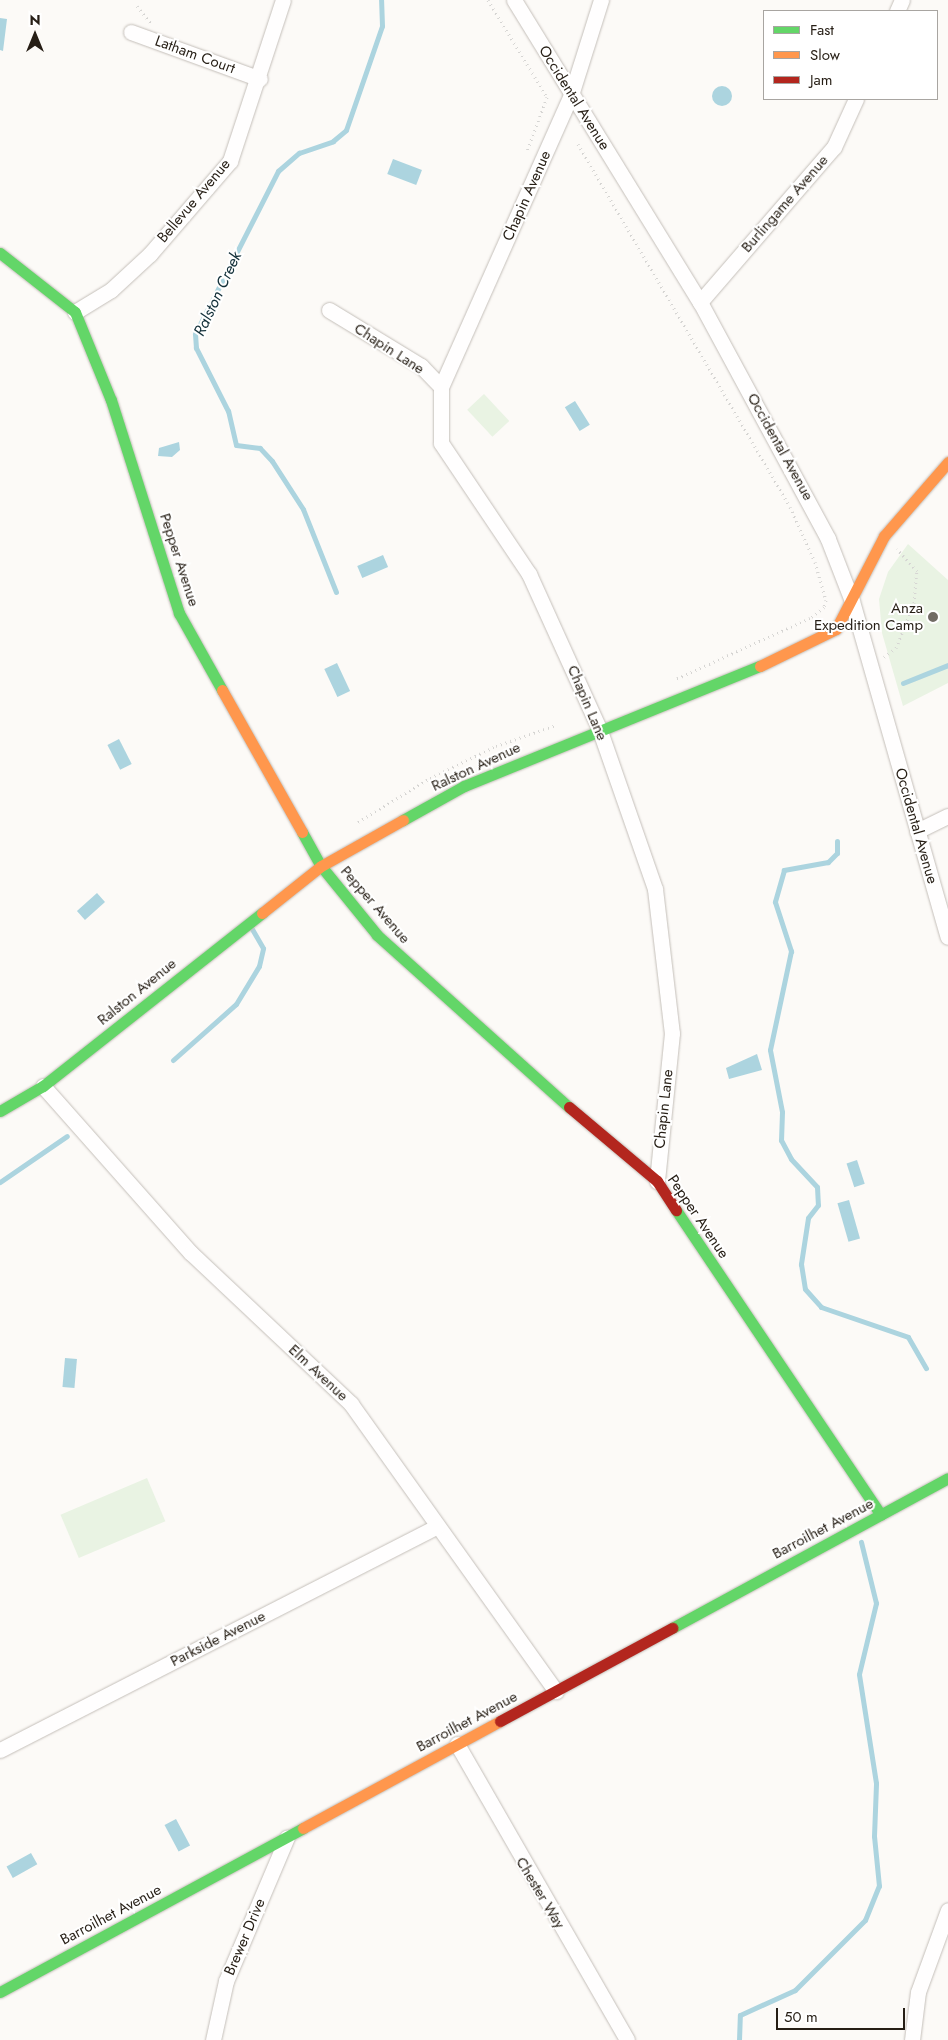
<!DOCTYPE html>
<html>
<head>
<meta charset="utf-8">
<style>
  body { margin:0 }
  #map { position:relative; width:948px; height:2040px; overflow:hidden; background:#fcfaf7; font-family:Jost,sans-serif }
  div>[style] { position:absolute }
  .green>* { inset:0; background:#e9f3e3; transform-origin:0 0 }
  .water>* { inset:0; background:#acd4df; transform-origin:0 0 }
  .round { border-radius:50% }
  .stream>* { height:5px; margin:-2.5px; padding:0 2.5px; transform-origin:2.5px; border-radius:2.5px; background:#acd4df }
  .path>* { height:3px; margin-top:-1.5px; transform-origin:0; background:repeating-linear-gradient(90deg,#d6d5d3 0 1px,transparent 0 5px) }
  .roads { filter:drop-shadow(0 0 1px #c4bfb9) drop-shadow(0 0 1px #c4bfb9) }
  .street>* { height:15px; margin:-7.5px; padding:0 7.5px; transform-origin:7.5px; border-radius:7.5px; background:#fffefe }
  .fast>* { height:11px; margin:-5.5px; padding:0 5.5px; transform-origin:5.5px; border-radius:5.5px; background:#63d668 }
  .slow>* { height:11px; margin:-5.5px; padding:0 5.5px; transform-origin:5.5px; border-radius:5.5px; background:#ff974d }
  .jam>* { height:11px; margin:-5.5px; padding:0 5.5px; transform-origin:5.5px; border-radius:5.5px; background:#b3261e }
  .dots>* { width:14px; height:14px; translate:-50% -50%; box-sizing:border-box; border:2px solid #fff; border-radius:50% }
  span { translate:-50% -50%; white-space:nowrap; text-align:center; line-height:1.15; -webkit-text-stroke:4px #fff; paint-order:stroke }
  .street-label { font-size:15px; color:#261e15 }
  .poi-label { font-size:15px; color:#261e15 }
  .right { translate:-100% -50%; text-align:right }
  .water-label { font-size:16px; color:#122f38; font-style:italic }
  .legend { position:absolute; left:763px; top:10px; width:175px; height:90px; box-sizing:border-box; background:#fff; border:1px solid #a8a5a1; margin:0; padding:6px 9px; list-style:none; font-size:15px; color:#261e15 }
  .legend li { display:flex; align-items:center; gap:10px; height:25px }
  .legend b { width:25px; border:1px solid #a8a5a1 }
  .north { position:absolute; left:10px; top:10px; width:50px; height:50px; -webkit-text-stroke:4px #fff; paint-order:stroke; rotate:0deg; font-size:14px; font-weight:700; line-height:20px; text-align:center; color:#261e15 }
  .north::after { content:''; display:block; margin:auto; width:18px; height:22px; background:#261e15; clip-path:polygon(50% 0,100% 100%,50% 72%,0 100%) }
  .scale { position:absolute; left:776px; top:2008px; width:129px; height:22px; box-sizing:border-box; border:2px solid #261e15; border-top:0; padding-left:6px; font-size:15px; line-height:18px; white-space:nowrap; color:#261e15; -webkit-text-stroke:4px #fff; paint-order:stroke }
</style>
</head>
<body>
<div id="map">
  <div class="green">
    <div style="left:484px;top:394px;width:37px;height:23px;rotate:47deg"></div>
    <div style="clip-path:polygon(908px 544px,948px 580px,948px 683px,903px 706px,882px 633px,879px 599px,888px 572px)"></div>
    <div style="left:147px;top:1478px;width:47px;height:94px;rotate:67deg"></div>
  </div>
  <div class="water">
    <div style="clip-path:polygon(0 18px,7px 19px,3px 51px,0 50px)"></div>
    <div class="round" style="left:712px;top:86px;width:20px;height:20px"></div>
    <div style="left:393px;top:159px;width:31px;height:16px;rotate:21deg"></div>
    <div style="left:575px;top:401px;width:28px;height:12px;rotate:58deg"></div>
    <div style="clip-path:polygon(179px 442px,180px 450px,172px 457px,158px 456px,159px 448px)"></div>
    <div style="left:383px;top:555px;width:13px;height:28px;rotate:67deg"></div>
    <div style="left:337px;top:663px;width:31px;height:14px;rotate:65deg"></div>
    <div style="left:119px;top:739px;width:28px;height:13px;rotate:63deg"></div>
    <div style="left:97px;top:893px;width:12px;height:27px;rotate:48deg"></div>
    <div style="clip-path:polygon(757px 1054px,762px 1070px,729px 1079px,726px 1068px)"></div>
    <div style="left:857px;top:1160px;width:25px;height:11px;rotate:72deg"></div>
    <div style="left:849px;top:1200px;width:40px;height:12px;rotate:74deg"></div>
    <div style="left:65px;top:1358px;width:12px;height:29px;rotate:5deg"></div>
    <div style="left:176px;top:1819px;width:30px;height:13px;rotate:62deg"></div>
    <div style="left:31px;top:1853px;width:13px;height:28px;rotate:61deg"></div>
  </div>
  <div class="stream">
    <div style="left:336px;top:592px;width:89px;rotate:-111.7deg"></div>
    <div style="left:303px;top:509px;width:57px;rotate:-122.9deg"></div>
    <div style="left:272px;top:461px;width:18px;rotate:-133deg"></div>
    <div style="left:260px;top:448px;width:24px;rotate:-173deg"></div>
    <div style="left:236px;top:445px;width:35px;rotate:-103deg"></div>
    <div style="left:228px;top:411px;width:71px;rotate:-116.9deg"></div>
    <div style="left:196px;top:348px;width:14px;rotate:-94deg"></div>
    <div style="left:195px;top:334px;width:183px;rotate:-63deg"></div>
    <div style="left:278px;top:171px;width:28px;rotate:-41deg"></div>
    <div style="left:299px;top:153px;width:36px;rotate:-19deg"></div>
    <div style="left:333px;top:141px;width:17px;rotate:-40deg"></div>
    <div style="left:346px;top:130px;width:110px;rotate:-70.9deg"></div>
    <div style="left:382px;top:26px;width:26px;rotate:-92deg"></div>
    <div style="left:903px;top:683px;width:48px;rotate:-21.8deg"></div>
    <div style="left:837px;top:841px;width:12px;rotate:90deg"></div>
    <div style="left:837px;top:853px;width:13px;rotate:135deg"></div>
    <div style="left:828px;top:862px;width:45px;rotate:169.7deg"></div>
    <div style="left:784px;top:870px;width:33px;rotate:106deg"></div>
    <div style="left:775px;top:902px;width:52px;rotate:71.9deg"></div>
    <div style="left:791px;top:951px;width:101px;rotate:102deg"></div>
    <div style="left:770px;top:1050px;width:63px;rotate:79deg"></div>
    <div style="left:782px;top:1112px;width:28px;rotate:92deg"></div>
    <div style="left:781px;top:1140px;width:21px;rotate:62deg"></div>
    <div style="left:791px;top:1159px;width:38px;rotate:47deg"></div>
    <div style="left:817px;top:1187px;width:18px;rotate:87deg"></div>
    <div style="left:818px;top:1205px;width:16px;rotate:128deg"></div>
    <div style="left:808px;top:1218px;width:47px;rotate:98.7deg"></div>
    <div style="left:801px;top:1264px;width:25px;rotate:81deg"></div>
    <div style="left:805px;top:1289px;width:24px;rotate:48deg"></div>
    <div style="left:821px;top:1307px;width:92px;rotate:19deg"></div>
    <div style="left:908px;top:1337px;width:36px;rotate:60deg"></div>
    <div style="left:173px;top:1060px;width:84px;rotate:-41.6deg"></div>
    <div style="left:236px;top:1004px;width:44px;rotate:-58.8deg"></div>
    <div style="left:259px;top:966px;width:18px;rotate:-77deg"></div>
    <div style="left:263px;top:948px;width:22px;rotate:-120deg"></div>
    <div style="left:0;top:1182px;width:81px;rotate:-34.5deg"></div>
    <div style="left:739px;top:2040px;width:25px;rotate:-88deg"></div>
    <div style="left:740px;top:2015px;width:60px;rotate:-24.4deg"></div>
    <div style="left:795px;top:1990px;width:99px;rotate:-45deg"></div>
    <div style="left:865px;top:1920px;width:37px;rotate:-68deg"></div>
    <div style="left:879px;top:1886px;width:50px;rotate:-95.7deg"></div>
    <div style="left:874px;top:1836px;width:53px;rotate:-87.8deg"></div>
    <div style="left:876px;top:1783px;width:110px;rotate:-98.9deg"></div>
    <div style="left:859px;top:1674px;width:73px;rotate:-76.5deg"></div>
    <div style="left:876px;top:1603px;width:63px;rotate:-103.8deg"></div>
  </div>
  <div class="path">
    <div style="left:488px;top:0;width:114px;rotate:58.7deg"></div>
    <div style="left:547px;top:97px;width:58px;rotate:110.3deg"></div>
    <div style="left:137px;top:6px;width:22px;rotate:51deg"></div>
    <div style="left:578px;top:144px;width:420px;rotate:59.7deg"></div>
    <div style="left:790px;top:507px;width:60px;rotate:65.6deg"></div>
    <div style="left:815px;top:562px;width:40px;rotate:74deg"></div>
    <div style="left:826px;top:600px;width:7px;rotate:106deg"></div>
    <div style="left:824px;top:607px;width:18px;rotate:142deg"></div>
    <div style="left:810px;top:618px;width:147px;rotate:155.5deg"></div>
    <div style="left:884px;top:657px;width:15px;rotate:-37deg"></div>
    <div style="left:896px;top:648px;width:48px;rotate:-68.2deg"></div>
    <div style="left:914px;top:603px;width:32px;rotate:-85deg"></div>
    <div style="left:917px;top:571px;width:30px;rotate:-132deg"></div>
    <div style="left:358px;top:822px;width:84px;rotate:-31.4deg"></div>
    <div style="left:430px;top:778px;width:73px;rotate:-25.9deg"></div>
    <div style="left:496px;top:746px;width:64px;rotate:-19.3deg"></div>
  </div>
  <div class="roads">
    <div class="street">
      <div style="left:514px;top:0;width:355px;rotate:58.4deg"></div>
      <div style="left:700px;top:302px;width:269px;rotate:61.6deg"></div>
      <div style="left:828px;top:539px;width:66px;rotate:68.8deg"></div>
      <div style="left:852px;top:601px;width:349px;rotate:74.1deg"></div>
      <div style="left:897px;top:11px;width:12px;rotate:-66deg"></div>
      <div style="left:131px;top:32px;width:137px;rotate:20deg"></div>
      <div style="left:700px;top:302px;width:205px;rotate:-49.2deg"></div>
      <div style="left:834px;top:147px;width:53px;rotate:-65.4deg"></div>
      <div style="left:329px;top:310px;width:108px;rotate:31.3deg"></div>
      <div style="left:421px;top:366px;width:29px;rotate:46deg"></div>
      <div style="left:441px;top:387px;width:56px;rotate:90deg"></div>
      <div style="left:441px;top:443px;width:158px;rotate:56.1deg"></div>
      <div style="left:529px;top:574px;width:169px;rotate:65.6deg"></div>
      <div style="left:599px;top:728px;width:170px;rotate:70.8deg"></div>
      <div style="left:655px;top:889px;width:145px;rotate:83.3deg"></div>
      <div style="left:672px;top:1033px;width:149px;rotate:95.8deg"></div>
      <div style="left:75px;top:312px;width:42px;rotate:-31.4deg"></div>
      <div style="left:111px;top:290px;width:53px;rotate:-42.7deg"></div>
      <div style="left:150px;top:254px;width:123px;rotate:-49.3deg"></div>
      <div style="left:230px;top:161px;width:169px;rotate:-71.8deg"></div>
      <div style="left:441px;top:387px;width:320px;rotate:-66deg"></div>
      <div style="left:571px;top:95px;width:100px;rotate:-72.5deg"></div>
      <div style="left:917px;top:831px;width:34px;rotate:-26deg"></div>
      <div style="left:43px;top:1086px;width:223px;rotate:48.5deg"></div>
      <div style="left:191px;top:1253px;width:220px;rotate:43.3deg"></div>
      <div style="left:351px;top:1404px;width:353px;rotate:54.5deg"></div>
      <div style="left:457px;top:1744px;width:341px;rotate:60.1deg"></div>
      <div style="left:0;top:1750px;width:490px;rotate:-27.1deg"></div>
      <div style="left:213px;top:2040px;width:60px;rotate:-77.6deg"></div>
      <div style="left:226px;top:1981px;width:156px;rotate:-67deg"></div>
      <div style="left:912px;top:2040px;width:48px;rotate:-82.9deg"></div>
      <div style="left:918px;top:1992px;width:87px;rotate:-69.9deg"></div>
    </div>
    <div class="fast">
      <div style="left:0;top:253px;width:95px;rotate:38.2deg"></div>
      <div style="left:75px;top:312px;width:95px;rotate:67.8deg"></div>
      <div style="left:111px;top:400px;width:224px;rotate:72.3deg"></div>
      <div style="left:179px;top:613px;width:88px;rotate:60.8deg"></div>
      <div style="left:403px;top:820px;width:70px;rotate:-29.1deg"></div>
      <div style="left:464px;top:786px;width:319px;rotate:-22.1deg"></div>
      <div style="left:302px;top:832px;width:39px;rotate:61deg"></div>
      <div style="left:321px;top:866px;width:89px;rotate:50.9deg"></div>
      <div style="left:377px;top:935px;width:258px;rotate:41.9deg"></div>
      <div style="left:0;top:1111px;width:50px;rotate:-30.2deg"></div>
      <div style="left:43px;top:1086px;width:279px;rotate:-38.3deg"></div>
      <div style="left:676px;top:1210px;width:367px;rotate:56.1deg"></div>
      <div style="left:672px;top:1628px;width:314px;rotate:-28.5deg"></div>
      <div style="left:0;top:1992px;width:345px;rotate:-28.4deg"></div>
    </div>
    <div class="slow">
      <div style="left:760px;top:666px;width:85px;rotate:-26deg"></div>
      <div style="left:836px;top:629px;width:105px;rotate:-62.7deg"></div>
      <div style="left:884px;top:536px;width:98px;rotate:-49.1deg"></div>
      <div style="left:222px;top:690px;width:163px;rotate:60.6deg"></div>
      <div style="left:262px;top:913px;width:75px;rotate:-38.5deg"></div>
      <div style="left:321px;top:866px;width:94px;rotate:-29.3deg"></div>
      <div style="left:303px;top:1828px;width:224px;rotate:-28.5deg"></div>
    </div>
    <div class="jam">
      <div style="left:569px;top:1107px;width:115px;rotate:40.1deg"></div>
      <div style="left:657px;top:1181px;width:35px;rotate:57deg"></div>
      <div style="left:500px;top:1721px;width:196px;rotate:-28.4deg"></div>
    </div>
  </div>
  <div class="dots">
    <div style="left:933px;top:617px;background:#716b64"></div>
  </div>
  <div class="street-label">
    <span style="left:195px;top:55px;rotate:20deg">Latham Court</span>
    <span style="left:574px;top:98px;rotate:58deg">Occidental Avenue</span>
    <span style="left:527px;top:196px;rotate:-66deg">Chapin Avenue</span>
    <span style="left:194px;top:201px;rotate:-50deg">Bellevue Avenue</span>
    <span style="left:785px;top:204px;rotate:-49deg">Burlingame Avenue</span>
    <span style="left:389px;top:349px;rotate:33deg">Chapin Lane</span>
    <span style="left:780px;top:447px;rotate:61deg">Occidental Avenue</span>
    <span style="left:179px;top:560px;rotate:72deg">Pepper Avenue</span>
    <span style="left:587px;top:703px;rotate:67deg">Chapin Lane</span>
    <span style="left:476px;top:767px;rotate:-25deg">Ralston Avenue</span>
    <span style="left:916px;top:826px;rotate:74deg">Occidental Avenue</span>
    <span style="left:375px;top:905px;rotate:49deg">Pepper Avenue</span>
    <span style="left:137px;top:992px;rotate:-39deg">Ralston Avenue</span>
    <span style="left:664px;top:1109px;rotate:-84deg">Chapin Lane</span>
    <span style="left:698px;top:1217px;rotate:56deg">Pepper Avenue</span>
    <span style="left:318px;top:1373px;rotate:43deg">Elm Avenue</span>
    <span style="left:823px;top:1529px;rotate:-28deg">Barroilhet Avenue</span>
    <span style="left:218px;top:1639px;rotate:-27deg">Parkside Avenue</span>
    <span style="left:467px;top:1722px;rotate:-28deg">Barroilhet Avenue</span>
    <span style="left:540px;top:1893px;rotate:59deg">Chester Way</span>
    <span style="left:111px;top:1915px;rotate:-28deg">Barroilhet Avenue</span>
    <span style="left:245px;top:1937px;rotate:-67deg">Brewer Drive</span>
  </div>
  <div class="poi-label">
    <span class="right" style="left:923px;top:617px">Anza<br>Expedition Camp</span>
  </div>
  <div class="water-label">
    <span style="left:218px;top:294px;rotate:-65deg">Ralston Creek</span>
  </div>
  <ul class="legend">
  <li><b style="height:6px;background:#63d668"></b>Fast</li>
  <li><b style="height:6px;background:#ff974d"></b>Slow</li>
  <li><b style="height:6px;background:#b3261e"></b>Jam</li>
  </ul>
  <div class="north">N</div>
  <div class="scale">50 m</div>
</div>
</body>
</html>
